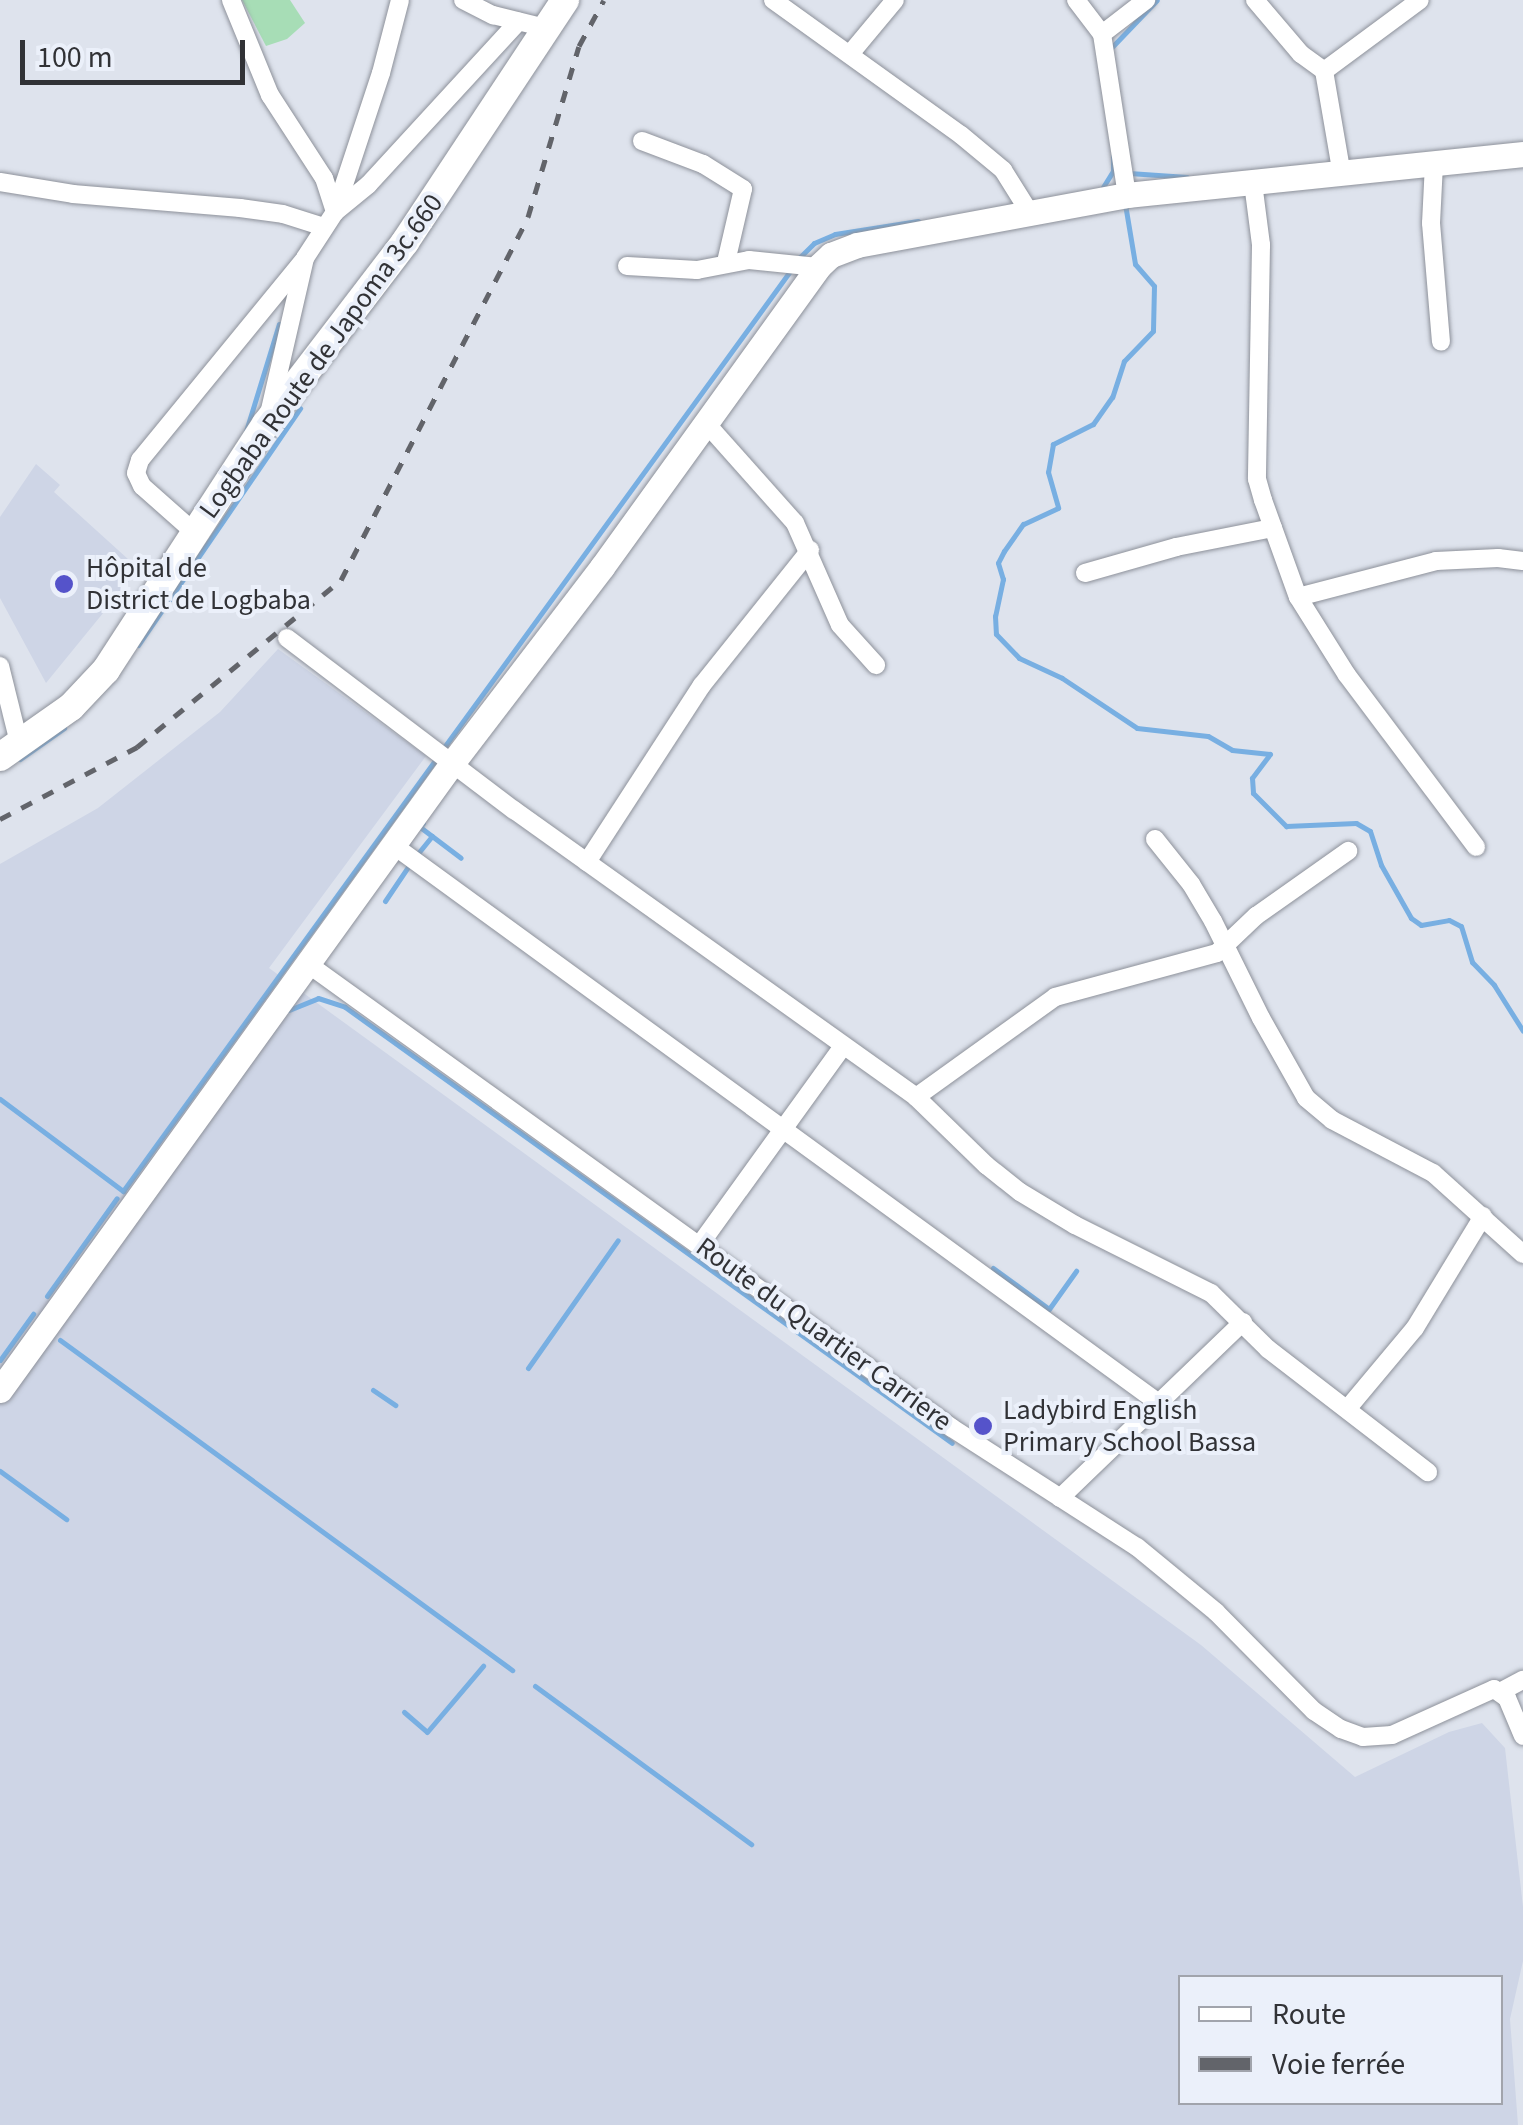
<!DOCTYPE html>
<html>
<head>
<meta charset="utf-8">
<style>
  body { margin:0 }
  #map { position:relative; width:1523px; height:2125px; overflow:hidden; background:#dee3ed; font-family:"Source Sans 3",sans-serif }
  div>[style] { position:absolute }
  .built>* { inset:0; background:#ced5e6 }
  .green>* { inset:0; background:#a7ddb6 }
  .stream>* { height:5px; margin:-2.5px; padding:0 2.5px; transform-origin:2.5px; border-radius:2.5px; background:#78afe2 }
  .roads { filter:drop-shadow(0 0 2px #8d919a) drop-shadow(0 0 2px #8d919a) }
  .street>* { height:18px; margin:-9px; padding:0 9px; transform-origin:9px; border-radius:9px; background:#fff }
  .secondary>* { height:25px; margin:-12.5px; padding:0 12.5px; transform-origin:12.5px; border-radius:12.5px; background:#fff }
  .primary>* { height:28px; margin:-14px; padding:0 14px; transform-origin:14px; border-radius:14px; background:#fff }
  .rail>* { height:5px; margin-top:-2.5px; transform-origin:0; background:repeating-linear-gradient(90deg,#62646a 0 12px,transparent 0 24px) }
  .dots>* { width:28px; height:28px; translate:-50% -50%; box-sizing:border-box; border:5px solid #ebf0fa; border-radius:50% }
  span { translate:-50% -50%; white-space:nowrap; text-align:center; line-height:1.15; -webkit-text-stroke:8px #ebf0fa; paint-order:stroke }
  .street-label { font-size:28px; color:#313236 }
  .poi-label { font-size:28px; color:#313236 }
  .left { translate:0 -50%; text-align:left }
  .legend { position:absolute; left:1178px; top:1975px; width:325px; height:130px; box-sizing:border-box; background:#ebf0fa; border:2px solid #a1a4ac; margin:0; padding:12px 18px; list-style:none; font-size:30px; color:#313236 }
  .legend li { display:flex; align-items:center; gap:20px; height:50px }
  .legend b { width:50px; border:2px solid #a1a4ac }
  .scale { position:absolute; left:20px; top:40px; width:225px; height:45px; box-sizing:border-box; border:5px solid #313236; border-top:0; padding-left:12px; font-size:30px; line-height:35px; white-space:nowrap; color:#313236; -webkit-text-stroke:8px #ebf0fa; paint-order:stroke }
</style>
</head>
<body>
<div id="map">
  <div class="built">
    <div style="clip-path:polygon(36px 464px,60px 485px,54px 492px,139px 569px,46px 683px,0 598px,0 517px)"></div>
    <div style="clip-path:polygon(evenodd,278px 649px,426px 756px,269px 968px,1201px 1645px,1355px 1777px,1449px 1732px,1482px 1723px,1505px 1748px,1523px 1907px,1523px 1961px,1510px 2019px,1518px 2125px,0 2125px,0 864px,98px 808px,220px 712px,278px 649px,1180px 1978px,1500px 1978px,1500px 2102px,1180px 2102px,1180px 1978px)"></div>
  </div>
  <div class="green">
    <div style="clip-path:polygon(242px 0,290px 0,305px 23px,287px 39px,266px 46px)"></div>
  </div>
  <div class="stream">
    <div style="left:1111px;top:48px;width:66px;rotate:-46.2deg"></div>
    <div style="left:1129px;top:173px;width:58px;rotate:3.9deg"></div>
    <div style="left:1103px;top:187px;width:19px;rotate:-58deg"></div>
    <div style="left:1113px;top:171px;width:15px;rotate:-90deg"></div>
    <div style="left:1125px;top:204px;width:61px;rotate:80.5deg"></div>
    <div style="left:1135px;top:264px;width:29px;rotate:49deg"></div>
    <div style="left:1154px;top:286px;width:45px;rotate:91.3deg"></div>
    <div style="left:1153px;top:331px;width:42px;rotate:134deg"></div>
    <div style="left:1124px;top:361px;width:38px;rotate:108deg"></div>
    <div style="left:1112px;top:397px;width:33px;rotate:125deg"></div>
    <div style="left:1093px;top:424px;width:45px;rotate:153.4deg"></div>
    <div style="left:1053px;top:444px;width:28px;rotate:100deg"></div>
    <div style="left:1048px;top:472px;width:37px;rotate:74deg"></div>
    <div style="left:1058px;top:508px;width:38px;rotate:155deg"></div>
    <div style="left:1023px;top:524px;width:33px;rotate:125deg"></div>
    <div style="left:1004px;top:551px;width:13px;rotate:117deg"></div>
    <div style="left:998px;top:563px;width:17px;rotate:73deg"></div>
    <div style="left:1003px;top:579px;width:38px;rotate:102deg"></div>
    <div style="left:995px;top:616px;width:18px;rotate:87deg"></div>
    <div style="left:996px;top:634px;width:33px;rotate:46deg"></div>
    <div style="left:1019px;top:658px;width:47px;rotate:24.9deg"></div>
    <div style="left:1062px;top:678px;width:90px;rotate:33.7deg"></div>
    <div style="left:1137px;top:728px;width:71px;rotate:6.4deg"></div>
    <div style="left:1208px;top:736px;width:28px;rotate:30deg"></div>
    <div style="left:1232px;top:750px;width:38px;rotate:6deg"></div>
    <div style="left:1270px;top:754px;width:30px;rotate:127deg"></div>
    <div style="left:1252px;top:778px;width:15px;rotate:86deg"></div>
    <div style="left:1253px;top:793px;width:47px;rotate:45deg"></div>
    <div style="left:1286px;top:826px;width:70px;rotate:-2.5deg"></div>
    <div style="left:1356px;top:823px;width:16px;rotate:30deg"></div>
    <div style="left:1370px;top:831px;width:36px;rotate:72deg"></div>
    <div style="left:1381px;top:865px;width:61px;rotate:60.5deg"></div>
    <div style="left:1411px;top:918px;width:12px;rotate:35deg"></div>
    <div style="left:1421px;top:925px;width:28px;rotate:-10deg"></div>
    <div style="left:1449px;top:920px;width:13px;rotate:27deg"></div>
    <div style="left:1461px;top:926px;width:38px;rotate:73deg"></div>
    <div style="left:1472px;top:962px;width:32px;rotate:46deg"></div>
    <div style="left:1494px;top:985px;width:54px;rotate:57.8deg"></div>
    <div style="left:799px;top:258px;width:21px;rotate:-45deg"></div>
    <div style="left:814px;top:243px;width:23px;rotate:-23deg"></div>
    <div style="left:835px;top:234px;width:84px;rotate:-8.9deg"></div>
    <div style="left:246px;top:431px;width:112px;rotate:-72.9deg"></div>
    <div style="left:138px;top:645px;width:287px;rotate:-55.6deg"></div>
    <div style="left:442px;top:750px;width:597px;rotate:-53.99deg"></div>
    <div style="left:20px;top:759px;width:54px;rotate:-35.2deg"></div>
    <div style="left:423px;top:823px;width:5px;rotate:127deg"></div>
    <div style="left:420px;top:827px;width:51px;rotate:37.1deg"></div>
    <div style="left:415px;top:857px;width:27px;rotate:-51deg"></div>
    <div style="left:385px;top:901px;width:45px;rotate:-56deg"></div>
    <div style="left:289px;top:1010px;width:31px;rotate:-22deg"></div>
    <div style="left:318px;top:998px;width:28px;rotate:18deg"></div>
    <div style="left:345px;top:1007px;width:747px;rotate:35.69deg"></div>
    <div style="left:0;top:1099px;width:154px;rotate:36.8deg"></div>
    <div style="left:123px;top:1191px;width:533px;rotate:-54.08deg"></div>
    <div style="left:993px;top:1268px;width:69px;rotate:36.2deg"></div>
    <div style="left:1049px;top:1309px;width:47px;rotate:-54.6deg"></div>
    <div style="left:47px;top:1296px;width:120px;rotate:-54.5deg"></div>
    <div style="left:60px;top:1340px;width:560px;rotate:36.13deg"></div>
    <div style="left:0;top:1360px;width:57px;rotate:-54.3deg"></div>
    <div style="left:528px;top:1368px;width:156px;rotate:-54.9deg"></div>
    <div style="left:373px;top:1390px;width:27px;rotate:34deg"></div>
    <div style="left:0;top:1471px;width:82px;rotate:36deg"></div>
    <div style="left:535px;top:1686px;width:268px;rotate:36.2deg"></div>
    <div style="left:404px;top:1712px;width:30px;rotate:41deg"></div>
    <div style="left:427px;top:1732px;width:87px;rotate:-49.7deg"></div>
  </div>
  <div class="roads">
    <div class="street">
      <div style="left:231px;top:0;width:103px;rotate:67.7deg"></div>
      <div style="left:270px;top:95px;width:99px;rotate:57deg"></div>
      <div style="left:324px;top:178px;width:36px;rotate:72deg"></div>
      <div style="left:335px;top:212px;width:43px;rotate:-39.3deg"></div>
      <div style="left:368px;top:185px;width:222px;rotate:-47.4deg"></div>
      <div style="left:463px;top:0;width:34px;rotate:27deg"></div>
      <div style="left:493px;top:15px;width:55px;rotate:13.8deg"></div>
      <div style="left:773px;top:0;width:231px;rotate:35.7deg"></div>
      <div style="left:961px;top:135px;width:55px;rotate:39.8deg"></div>
      <div style="left:1003px;top:170px;width:51px;rotate:57.9deg"></div>
      <div style="left:1076px;top:0;width:43px;rotate:52.6deg"></div>
      <div style="left:1102px;top:34px;width:163px;rotate:81.2deg"></div>
      <div style="left:1255px;top:0;width:71px;rotate:49.6deg"></div>
      <div style="left:1301px;top:54px;width:29px;rotate:36deg"></div>
      <div style="left:1102px;top:34px;width:56px;rotate:-37.7deg"></div>
      <div style="left:850px;top:54px;width:70px;rotate:-50.2deg"></div>
      <div style="left:642px;top:141px;width:65px;rotate:20.7deg"></div>
      <div style="left:703px;top:164px;width:47px;rotate:32deg"></div>
      <div style="left:743px;top:189px;width:75px;rotate:103.1deg"></div>
      <div style="left:1434px;top:164px;width:59px;rotate:92.9deg"></div>
      <div style="left:1431px;top:223px;width:119px;rotate:85.2deg"></div>
      <div style="left:1342px;top:175px;width:106px;rotate:-99.8deg"></div>
      <div style="left:1324px;top:71px;width:119px;rotate:-36.5deg"></div>
      <div style="left:0;top:182px;width:74px;rotate:9.3deg"></div>
      <div style="left:73px;top:194px;width:168px;rotate:4.8deg"></div>
      <div style="left:240px;top:208px;width:43px;rotate:7.9deg"></div>
      <div style="left:283px;top:214px;width:43px;rotate:17.6deg"></div>
      <div style="left:1253px;top:183px;width:63px;rotate:82.6deg"></div>
      <div style="left:1261px;top:245px;width:234px;rotate:91deg"></div>
      <div style="left:1257px;top:479px;width:22px;rotate:74deg"></div>
      <div style="left:1263px;top:500px;width:103px;rotate:70.2deg"></div>
      <div style="left:1298px;top:597px;width:92px;rotate:57.9deg"></div>
      <div style="left:1347px;top:675px;width:215px;rotate:53.1deg"></div>
      <div style="left:627px;top:266px;width:70px;rotate:3.3deg"></div>
      <div style="left:697px;top:270px;width:53px;rotate:-10.9deg"></div>
      <div style="left:749px;top:260px;width:69px;rotate:5.8deg"></div>
      <div style="left:269px;top:414px;width:160px;rotate:-77deg"></div>
      <div style="left:305px;top:258px;width:55px;rotate:-56.9deg"></div>
      <div style="left:335px;top:212px;width:146px;rotate:-71.7deg"></div>
      <div style="left:381px;top:73px;width:75px;rotate:-75.4deg"></div>
      <div style="left:705px;top:422px;width:135px;rotate:48.3deg"></div>
      <div style="left:795px;top:523px;width:111px;rotate:66.2deg"></div>
      <div style="left:840px;top:625px;width:54px;rotate:48deg"></div>
      <div style="left:194px;top:532px;width:69px;rotate:-138.5deg"></div>
      <div style="left:142px;top:486px;width:14px;rotate:-115deg"></div>
      <div style="left:136px;top:473px;width:14px;rotate:-73deg"></div>
      <div style="left:140px;top:460px;width:257px;rotate:-50.7deg"></div>
      <div style="left:1085px;top:573px;width:95px;rotate:-15.9deg"></div>
      <div style="left:1176px;top:547px;width:99px;rotate:-11.1deg"></div>
      <div style="left:1298px;top:597px;width:143px;rotate:-14.6deg"></div>
      <div style="left:1436px;top:561px;width:62px;rotate:-2.8deg"></div>
      <div style="left:1498px;top:558px;width:25px;rotate:7deg"></div>
      <div style="left:287px;top:638px;width:285px;rotate:37.2deg"></div>
      <div style="left:514px;top:810px;width:494px;rotate:35.5deg"></div>
      <div style="left:916px;top:1097px;width:171px;rotate:-35.7deg"></div>
      <div style="left:1055px;top:997px;width:168px;rotate:-15.2deg"></div>
      <div style="left:1217px;top:953px;width:54px;rotate:-43.5deg"></div>
      <div style="left:1256px;top:916px;width:113px;rotate:-35.2deg"></div>
      <div style="left:0;top:666px;width:83px;rotate:76.1deg"></div>
      <div style="left:1155px;top:839px;width:58px;rotate:51.3deg"></div>
      <div style="left:1191px;top:884px;width:43px;rotate:59.3deg"></div>
      <div style="left:1213px;top:921px;width:108px;rotate:63.7deg"></div>
      <div style="left:1261px;top:1018px;width:92px;rotate:60.6deg"></div>
      <div style="left:1306px;top:1098px;width:34px;rotate:40deg"></div>
      <div style="left:1332px;top:1120px;width:114px;rotate:27.7deg"></div>
      <div style="left:1433px;top:1173px;width:121px;rotate:42deg"></div>
      <div style="left:393px;top:845px;width:944px;rotate:36.08deg"></div>
      <div style="left:587px;top:862px;width:211px;rotate:-57deg"></div>
      <div style="left:702px;top:685px;width:173px;rotate:-51.3deg"></div>
      <div style="left:308px;top:964px;width:794px;rotate:35.77deg"></div>
      <div style="left:952px;top:1428px;width:220px;rotate:32.8deg"></div>
      <div style="left:1137px;top:1547px;width:102px;rotate:39.4deg"></div>
      <div style="left:1216px;top:1612px;width:139px;rotate:45.3deg"></div>
      <div style="left:1314px;top:1711px;width:32px;rotate:34deg"></div>
      <div style="left:1341px;top:1729px;width:23px;rotate:20deg"></div>
      <div style="left:1363px;top:1737px;width:29px;rotate:-4deg"></div>
      <div style="left:1392px;top:1735px;width:112px;rotate:-24.3deg"></div>
      <div style="left:1494px;top:1689px;width:16px;rotate:35deg"></div>
      <div style="left:1507px;top:1698px;width:41px;rotate:67.2deg"></div>
      <div style="left:916px;top:1097px;width:98px;rotate:44.2deg"></div>
      <div style="left:986px;top:1165px;width:43px;rotate:38.5deg"></div>
      <div style="left:1020px;top:1192px;width:64px;rotate:31deg"></div>
      <div style="left:1075px;top:1225px;width:152px;rotate:26.6deg"></div>
      <div style="left:1211px;top:1293px;width:80px;rotate:44.5deg"></div>
      <div style="left:1268px;top:1349px;width:202px;rotate:37.6deg"></div>
      <div style="left:701px;top:1243px;width:243px;rotate:-54.2deg"></div>
      <div style="left:1348px;top:1408px;width:104px;rotate:-50.1deg"></div>
      <div style="left:1415px;top:1328px;width:131px;rotate:-58.7deg"></div>
      <div style="left:1060px;top:1498px;width:254px;rotate:-43.9deg"></div>
      <div style="left:1500px;top:1692px;width:26px;rotate:-28deg"></div>
    </div>
    <div class="secondary">
      <div style="left:0;top:1390px;width:774px;rotate:-54.2deg"></div>
      <div style="left:453px;top:762px;width:245px;rotate:-52.6deg"></div>
      <div style="left:602px;top:567px;width:370px;rotate:-54.2deg"></div>
      <div style="left:818px;top:267px;width:18px;rotate:-43deg"></div>
      <div style="left:831px;top:255px;width:28px;rotate:-21deg"></div>
      <div style="left:857px;top:245px;width:275px;rotate:-10.5deg"></div>
      <div style="left:1127px;top:195px;width:398px;rotate:-5.9deg"></div>
    </div>
    <div class="primary">
      <div style="left:0;top:757px;width:87px;rotate:-35.2deg"></div>
      <div style="left:71px;top:707px;width:51px;rotate:-46.6deg"></div>
      <div style="left:106px;top:670px;width:293px;rotate:-57deg"></div>
      <div style="left:266px;top:424px;width:229px;rotate:-52.6deg"></div>
      <div style="left:405px;top:242px;width:290px;rotate:-56.5deg"></div>
    </div>
  </div>
  <div class="rail">
    <div style="left:0;top:819px;width:155px;rotate:-27.7deg"></div>
    <div style="left:137px;top:747px;width:264px;rotate:-39.3deg"></div>
    <div style="left:341px;top:580px;width:408px;rotate:-62.7deg"></div>
    <div style="left:528px;top:217px;width:178px;rotate:-73.4deg"></div>
    <div style="left:579px;top:46px;width:52px;rotate:-61.5deg"></div>
  </div>
  <div class="dots">
    <div style="left:64px;top:584px;background:#5553ca"></div>
    <div style="left:983px;top:1426px;background:#5553ca"></div>
  </div>
  <div class="street-label">
    <span style="left:321px;top:356px;rotate:-54deg">Logbaba Route de Japoma 3c.660</span>
    <span style="left:824px;top:1334px;rotate:36deg">Route du Quartier Carriere</span>
  </div>
  <div class="poi-label">
    <span class="left" style="left:86px;top:584px">Hôpital de<br>District de Logbaba</span>
    <span class="left" style="left:1003px;top:1426px">Ladybird English<br>Primary School Bassa</span>
  </div>
  <ul class="legend">
  <li><b style="height:12px;background:#fff"></b>Route</li>
  <li><b style="height:12px;background:#62646a"></b>Voie ferrée</li>
  </ul>
  <div class="scale">100 m</div>
</div>
</body>
</html>
